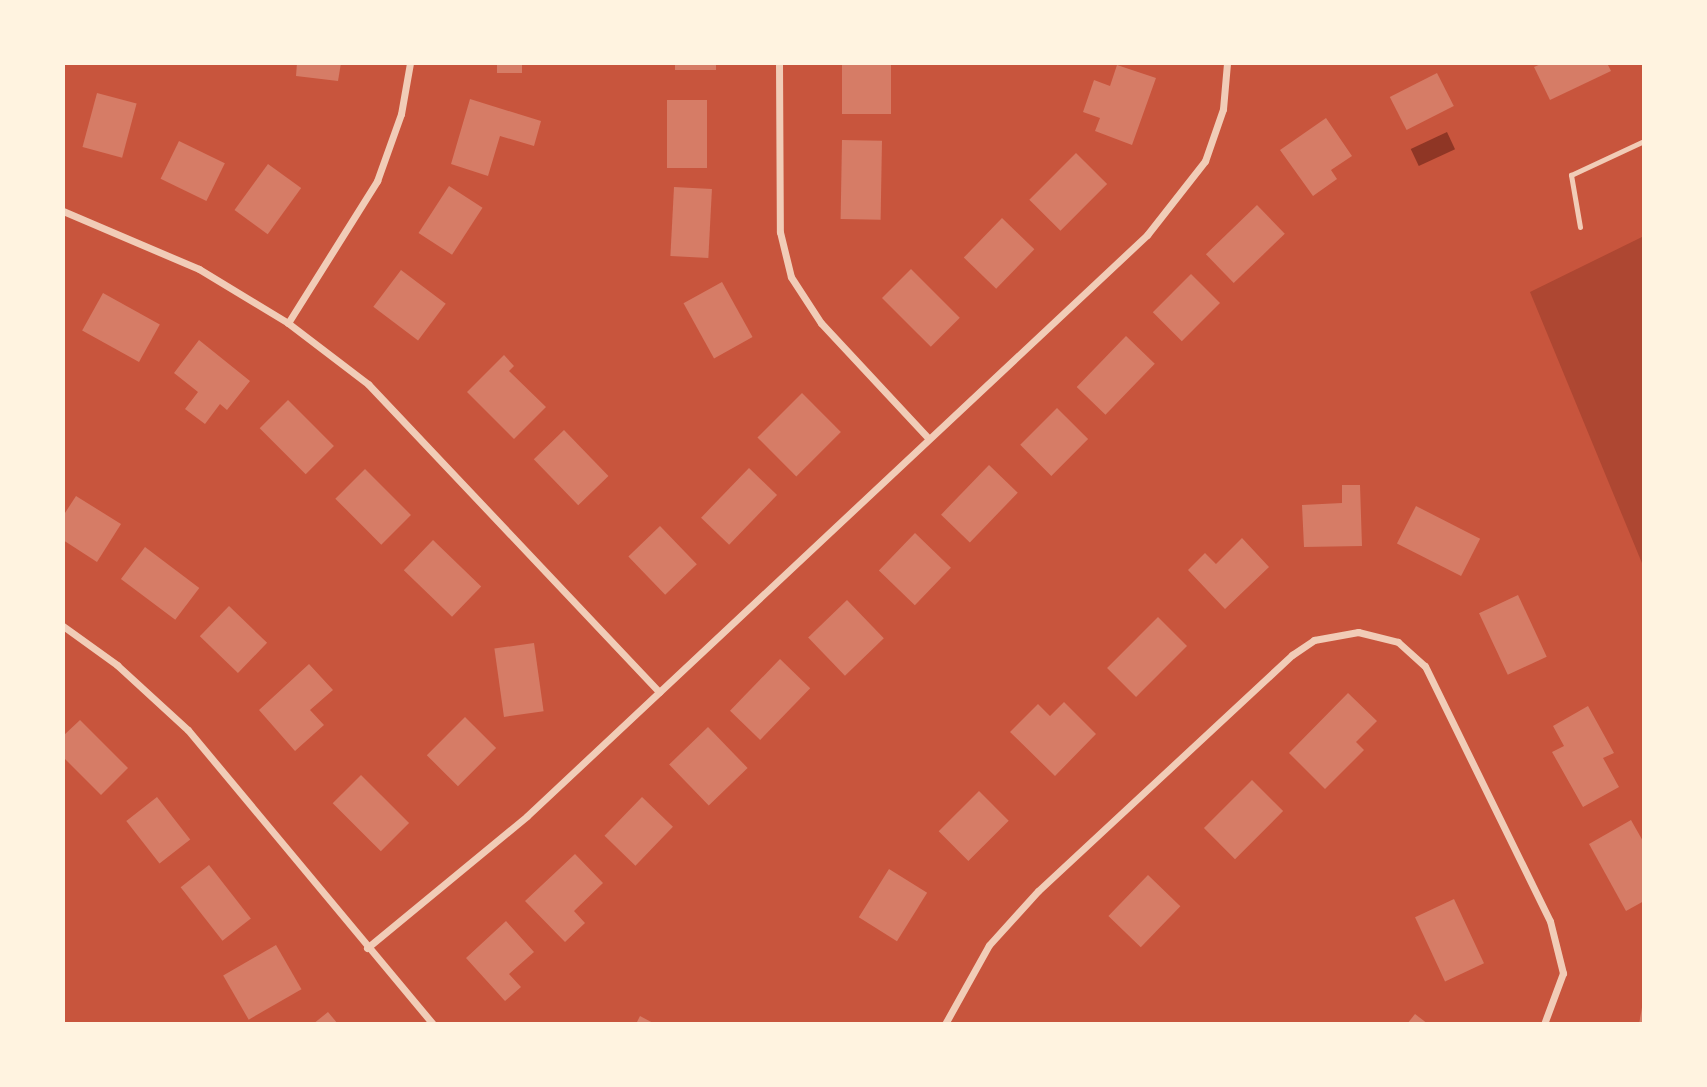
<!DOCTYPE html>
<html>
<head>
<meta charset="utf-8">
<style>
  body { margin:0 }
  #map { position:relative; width:1707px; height:1087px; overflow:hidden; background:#c8553d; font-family:"Work Sans",sans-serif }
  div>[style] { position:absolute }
  .green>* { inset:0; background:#ae4732 }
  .water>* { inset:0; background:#8f3625; transform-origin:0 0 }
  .building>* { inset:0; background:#d67c66; transform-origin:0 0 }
  .service>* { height:5px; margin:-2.5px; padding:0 2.5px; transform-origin:2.5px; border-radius:2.5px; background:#f1ccb7 }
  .minor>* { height:7px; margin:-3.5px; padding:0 3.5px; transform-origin:3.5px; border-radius:3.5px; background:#f1ccb7 }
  span { translate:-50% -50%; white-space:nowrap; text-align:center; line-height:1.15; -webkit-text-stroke:7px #fff3e0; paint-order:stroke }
  .frame { position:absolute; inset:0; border:65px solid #fff3e0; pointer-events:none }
</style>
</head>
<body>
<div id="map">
  <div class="green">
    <div style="clip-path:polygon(1644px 236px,1644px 568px,1530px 292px)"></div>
  </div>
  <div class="water">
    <div style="left:1447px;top:132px;width:19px;height:40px;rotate:65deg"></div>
  </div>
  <div class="building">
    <div style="clip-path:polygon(297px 63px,341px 63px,338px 81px,296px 76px)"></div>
    <div style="left:497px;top:63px;width:25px;height:10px"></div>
    <div style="left:675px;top:63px;width:41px;height:7px"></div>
    <div style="left:842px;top:63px;width:49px;height:51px"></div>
    <div style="clip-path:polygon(1543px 63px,1607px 63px,1611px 71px,1550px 100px,1534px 67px)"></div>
    <div style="clip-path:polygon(1117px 65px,1156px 78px,1132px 145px,1095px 131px,1100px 118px,1083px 112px,1094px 80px,1110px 86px)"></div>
    <div style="left:1437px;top:73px;width:37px;height:53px;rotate:63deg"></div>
    <div style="left:97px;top:93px;width:41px;height:56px;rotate:15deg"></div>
    <div style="clip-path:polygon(470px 99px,541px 121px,534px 146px,500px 136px,488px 176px,451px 164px)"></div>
    <div style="left:667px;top:100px;width:40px;height:68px"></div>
    <div style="clip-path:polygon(1326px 118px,1352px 156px,1331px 170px,1337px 179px,1313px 196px,1280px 150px)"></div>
    <div style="left:842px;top:140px;width:40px;height:79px;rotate:1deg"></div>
    <div style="left:179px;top:141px;width:51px;height:42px;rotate:26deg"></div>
    <div style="left:1076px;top:153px;width:44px;height:66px;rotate:45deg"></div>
    <div style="left:268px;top:164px;width:41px;height:57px;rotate:36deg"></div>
    <div style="left:449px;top:186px;width:40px;height:56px;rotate:33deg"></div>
    <div style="left:674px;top:187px;width:38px;height:69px;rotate:3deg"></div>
    <div style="left:1257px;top:205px;width:40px;height:71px;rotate:46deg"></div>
    <div style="left:1002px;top:218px;width:45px;height:55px;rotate:44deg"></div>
    <div style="left:911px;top:269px;width:69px;height:41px;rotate:45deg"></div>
    <div style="left:401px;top:270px;width:56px;height:46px;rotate:37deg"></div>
    <div style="left:1191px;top:274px;width:41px;height:54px;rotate:45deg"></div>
    <div style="left:722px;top:282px;width:63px;height:44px;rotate:61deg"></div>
    <div style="left:103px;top:293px;width:65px;height:43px;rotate:29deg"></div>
    <div style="left:1126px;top:336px;width:40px;height:71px;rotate:44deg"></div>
    <div style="clip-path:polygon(199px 340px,250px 381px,227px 410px,220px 404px,205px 424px,185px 409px,198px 392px,174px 373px)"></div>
    <div style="clip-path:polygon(504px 355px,514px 366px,509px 371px,546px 407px,514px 439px,467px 392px)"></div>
    <div style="left:802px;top:393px;width:55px;height:63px;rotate:45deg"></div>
    <div style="left:288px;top:400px;width:65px;height:40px;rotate:45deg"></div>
    <div style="left:1057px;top:408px;width:44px;height:52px;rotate:45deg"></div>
    <div style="left:564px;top:430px;width:64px;height:42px;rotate:46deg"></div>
    <div style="left:989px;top:465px;width:40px;height:69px;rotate:44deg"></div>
    <div style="left:749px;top:468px;width:39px;height:69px;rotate:44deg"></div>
    <div style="left:365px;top:469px;width:65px;height:42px;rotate:45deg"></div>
    <div style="clip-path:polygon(1342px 485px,1360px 485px,1362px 546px,1304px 547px,1302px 505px,1342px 503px)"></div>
    <div style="clip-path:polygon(76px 496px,121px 524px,97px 562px,63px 540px,63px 516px)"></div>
    <div style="left:1416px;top:506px;width:72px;height:42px;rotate:27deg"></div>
    <div style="left:660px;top:526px;width:53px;height:44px;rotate:46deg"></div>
    <div style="left:915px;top:533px;width:50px;height:52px;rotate:44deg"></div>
    <div style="clip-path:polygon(1242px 538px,1269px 567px,1225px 609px,1188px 570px,1205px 553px,1216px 564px)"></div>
    <div style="left:433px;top:540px;width:67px;height:42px;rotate:44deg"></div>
    <div style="left:145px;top:547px;width:68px;height:40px;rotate:37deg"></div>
    <div style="left:1518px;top:595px;width:68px;height:43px;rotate:65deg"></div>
    <div style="left:847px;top:600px;width:53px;height:54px;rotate:46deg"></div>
    <div style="left:229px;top:606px;width:53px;height:42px;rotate:44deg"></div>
    <div style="left:1158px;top:617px;width:41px;height:72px;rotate:45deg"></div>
    <div style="left:534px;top:643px;width:69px;height:40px;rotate:82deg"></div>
    <div style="left:780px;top:659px;width:42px;height:72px;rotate:44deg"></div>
    <div style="clip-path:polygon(309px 664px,333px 690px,310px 710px,324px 725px,295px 751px,259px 710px)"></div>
    <div style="clip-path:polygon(1348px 693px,1377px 721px,1356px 742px,1364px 750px,1325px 789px,1289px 753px)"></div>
    <div style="clip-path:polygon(1064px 702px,1096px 734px,1055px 776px,1010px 732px,1038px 704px,1050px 716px)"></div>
    <div style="clip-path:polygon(1588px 706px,1614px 753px,1603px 758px,1619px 787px,1583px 807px,1552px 752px,1564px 746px,1553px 726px)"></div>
    <div style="left:465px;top:717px;width:44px;height:54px;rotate:45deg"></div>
    <div style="clip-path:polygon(80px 720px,128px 768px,101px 795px,63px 757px,63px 736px)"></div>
    <div style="left:708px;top:727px;width:57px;height:54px;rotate:46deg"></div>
    <div style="left:361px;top:775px;width:68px;height:40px;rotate:45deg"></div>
    <div style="left:1252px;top:780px;width:44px;height:68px;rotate:45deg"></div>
    <div style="left:979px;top:791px;width:42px;height:57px;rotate:45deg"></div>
    <div style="left:157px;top:797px;width:54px;height:39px;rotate:52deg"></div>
    <div style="left:642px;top:797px;width:43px;height:54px;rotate:44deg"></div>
    <div style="clip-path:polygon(1631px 820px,1644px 843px,1644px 901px,1626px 911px,1589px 844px)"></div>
    <div style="clip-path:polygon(575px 854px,603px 883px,574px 911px,585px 923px,565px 942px,525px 901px)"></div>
    <div style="left:209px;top:865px;width:68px;height:36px;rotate:52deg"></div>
    <div style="left:889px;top:869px;width:45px;height:57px;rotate:32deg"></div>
    <div style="left:1148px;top:875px;width:45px;height:57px;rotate:44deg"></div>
    <div style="left:1454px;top:899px;width:71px;height:43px;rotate:65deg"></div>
    <div style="clip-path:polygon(506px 921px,534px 952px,509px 974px,521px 987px,505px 1001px,466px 958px)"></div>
    <div style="left:276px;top:945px;width:51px;height:61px;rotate:60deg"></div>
    <div style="clip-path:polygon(1644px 1003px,1644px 1024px,1639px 1024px,1643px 1002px)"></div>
    <div style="clip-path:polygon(328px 1012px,338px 1024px,313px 1024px)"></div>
    <div style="clip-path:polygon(1415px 1014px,1428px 1024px,1407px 1024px)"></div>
    <div style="clip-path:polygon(640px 1016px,655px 1024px,636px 1024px)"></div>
  </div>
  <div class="service">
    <div style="left:1580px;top:227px;width:53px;rotate:-99.8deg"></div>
    <div style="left:1571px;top:175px;width:81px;rotate:-25deg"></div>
  </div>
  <div class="minor">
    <div style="left:779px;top:63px;width:169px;rotate:89.7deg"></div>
    <div style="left:780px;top:232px;width:46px;rotate:76.3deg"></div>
    <div style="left:791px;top:277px;width:55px;rotate:56.9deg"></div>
    <div style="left:821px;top:323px;width:158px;rotate:47deg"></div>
    <div style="left:63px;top:211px;width:148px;rotate:23.1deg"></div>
    <div style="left:199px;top:269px;width:104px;rotate:31.2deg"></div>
    <div style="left:288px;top:323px;width:101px;rotate:37.3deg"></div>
    <div style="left:368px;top:384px;width:424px;rotate:46.6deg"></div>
    <div style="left:288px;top:323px;width:168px;rotate:-57.9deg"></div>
    <div style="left:377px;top:181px;width:71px;rotate:-70.3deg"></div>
    <div style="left:401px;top:114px;width:52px;rotate:-80deg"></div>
    <div style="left:63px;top:626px;width:67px;rotate:35.8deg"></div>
    <div style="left:117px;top:665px;width:96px;rotate:42.5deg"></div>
    <div style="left:188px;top:730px;width:383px;rotate:50.2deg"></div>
    <div style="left:367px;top:948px;width:207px;rotate:-39.5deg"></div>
    <div style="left:527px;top:816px;width:850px;rotate:-43.14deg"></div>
    <div style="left:1147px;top:235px;width:94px;rotate:-51.9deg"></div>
    <div style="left:1205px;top:161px;width:55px;rotate:-70.9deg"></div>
    <div style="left:1223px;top:109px;width:46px;rotate:-85deg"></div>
    <div style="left:945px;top:1024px;width:90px;rotate:-60.9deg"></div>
    <div style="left:989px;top:945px;width:73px;rotate:-47.8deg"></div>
    <div style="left:1038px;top:891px;width:347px;rotate:-42.9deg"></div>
    <div style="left:1292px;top:655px;width:27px;rotate:-34deg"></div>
    <div style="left:1314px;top:640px;width:45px;rotate:-10.3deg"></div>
    <div style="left:1358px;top:632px;width:41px;rotate:14deg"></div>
    <div style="left:1398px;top:642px;width:36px;rotate:42deg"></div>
    <div style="left:1425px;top:666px;width:284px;rotate:63.9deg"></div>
    <div style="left:1550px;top:921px;width:54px;rotate:76deg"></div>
    <div style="left:1563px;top:973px;width:54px;rotate:110.4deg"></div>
  </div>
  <div class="frame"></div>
</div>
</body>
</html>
